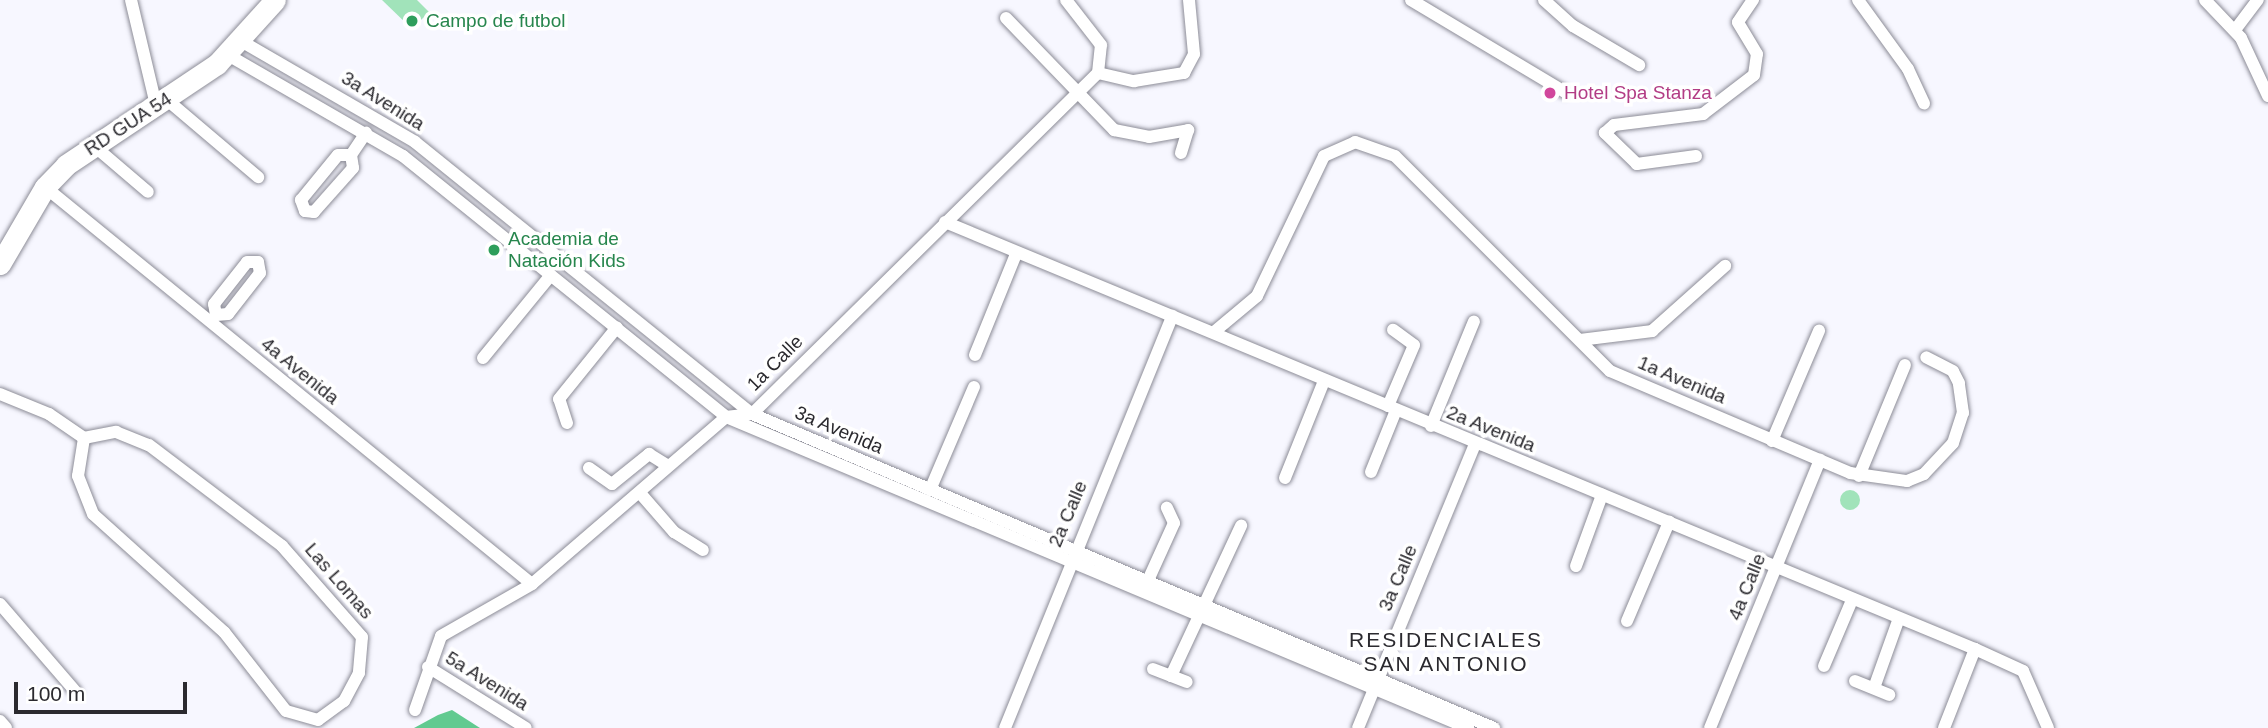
<!DOCTYPE html>
<html>
<head>
<meta charset="utf-8">
<style>
  body { margin:0 }
  #map { position:relative; width:2268px; height:728px; overflow:hidden; background:#f7f7ff; font-family:Arial,sans-serif }
  div>[style] { position:absolute }
  .green>* { inset:0; background:#a1e3ba }
  .round { border-radius:50% }
  .forest>* { inset:0; background:#61ca90 }
  .roads { filter:drop-shadow(0 0 2px #8c8c97) drop-shadow(0 0 2px #8c8c97) }
  .street>* { height:12px; margin:-6px; padding:0 6px; transform-origin:6px; border-radius:6px; background:#fff }
  .primary>* { height:21px; margin:-10.5px; padding:0 10.5px; transform-origin:10.5px; border-radius:10.5px; background:#fff }
  .dots>* { width:19px; height:19px; translate:-50% -50%; box-sizing:border-box; border:4px solid #fff; border-radius:50% }
  span { translate:-50% -50%; white-space:nowrap; text-align:center; line-height:1.15; -webkit-text-stroke:7px #fff; paint-order:stroke }
  .leisure-label { font-size:19px; color:#27864d }
  .left { translate:0 -50%; text-align:left }
  .hotel-label { font-size:19px; color:#b23c85 }
  .street-label { font-size:19px; color:#2b2a2f }
  .neighbourhood-label { font-size:21px; color:#2b2a2f; letter-spacing:2px }
  .scale { position:absolute; left:14px; top:682px; width:173px; height:32px; box-sizing:border-box; border:4px solid #2b2a2f; border-top:0; padding-left:9px; font-size:21px; line-height:24px; white-space:nowrap; color:#2b2a2f; -webkit-text-stroke:5px #fff; paint-order:stroke }
</style>
</head>
<body>
<div id="map">
  <div class="green">
    <div style="clip-path:polygon(382px 0,417px 0,429px 12px,412px 29px)"></div>
    <div class="round" style="left:1840px;top:490px;width:20px;height:20px"></div>
  </div>
  <div class="forest">
    <div style="clip-path:polygon(452px 710px,480px 728px,414px 728px,438px 715px)"></div>
  </div>
  <div class="roads">
    <div class="street">
      <div style="left:131px;top:0;width:108px;rotate:76.6deg"></div>
      <div style="left:1411px;top:0;width:179px;rotate:30.9deg"></div>
      <div style="left:1544px;top:0;width:39px;rotate:42deg"></div>
      <div style="left:1573px;top:26px;width:77px;rotate:30.6deg"></div>
      <div style="left:1858px;top:0;width:85px;rotate:54.1deg"></div>
      <div style="left:1908px;top:69px;width:38px;rotate:65deg"></div>
      <div style="left:2205px;top:0;width:52px;rotate:46.5deg"></div>
      <div style="left:2241px;top:38px;width:64px;rotate:65deg"></div>
      <div style="left:1006px;top:18px;width:156px;rotate:46deg"></div>
      <div style="left:1114px;top:130px;width:36px;rotate:11deg"></div>
      <div style="left:1149px;top:137px;width:40px;rotate:-10deg"></div>
      <div style="left:1188px;top:130px;width:24px;rotate:107deg"></div>
      <div style="left:2235px;top:30px;width:38px;rotate:-53deg"></div>
      <div style="left:241px;top:41px;width:201px;rotate:30.1deg"></div>
      <div style="left:415px;top:142px;width:433px;rotate:38.9deg"></div>
      <div style="left:752px;top:414px;width:806px;rotate:22.94deg"></div>
      <div style="left:228px;top:55px;width:202px;rotate:30deg"></div>
      <div style="left:403px;top:156px;width:415px;rotate:38.9deg"></div>
      <div style="left:726px;top:417px;width:805px;rotate:22.74deg"></div>
      <div style="left:1098px;top:73px;width:37px;rotate:13deg"></div>
      <div style="left:1134px;top:81px;width:51px;rotate:-9.1deg"></div>
      <div style="left:1184px;top:73px;width:21px;rotate:-62deg"></div>
      <div style="left:1194px;top:54px;width:54px;rotate:-95.3deg"></div>
      <div style="left:166px;top:99px;width:121px;rotate:40.3deg"></div>
      <div style="left:93px;top:145px;width:72px;rotate:40.5deg"></div>
      <div style="left:338px;top:155px;width:13px"></div>
      <div style="left:351px;top:155px;width:13px;rotate:81deg"></div>
      <div style="left:353px;top:168px;width:59px;rotate:131.6deg"></div>
      <div style="left:314px;top:212px;width:9px;rotate:-174deg"></div>
      <div style="left:305px;top:211px;width:12px;rotate:-110deg"></div>
      <div style="left:301px;top:200px;width:58px;rotate:-50.6deg"></div>
      <div style="left:351px;top:155px;width:27px;rotate:-56deg"></div>
      <div style="left:1696px;top:156px;width:60px;rotate:172.3deg"></div>
      <div style="left:1637px;top:164px;width:45px;rotate:-135.9deg"></div>
      <div style="left:1605px;top:133px;width:12px;rotate:-42deg"></div>
      <div style="left:1614px;top:125px;width:90px;rotate:-7deg"></div>
      <div style="left:1703px;top:114px;width:64px;rotate:-37.4deg"></div>
      <div style="left:1754px;top:75px;width:21px;rotate:-82deg"></div>
      <div style="left:1757px;top:54px;width:37px;rotate:-121deg"></div>
      <div style="left:1738px;top:22px;width:27px;rotate:-56deg"></div>
      <div style="left:45px;top:187px;width:628px;rotate:39.19deg"></div>
      <div style="left:945px;top:222px;width:1115px;rotate:22.52deg"></div>
      <div style="left:1975px;top:649px;width:53px;rotate:24.6deg"></div>
      <div style="left:2023px;top:671px;width:62px;rotate:66.3deg"></div>
      <div style="left:247px;top:262px;width:11px"></div>
      <div style="left:258px;top:262px;width:11px;rotate:80deg"></div>
      <div style="left:260px;top:273px;width:52px;rotate:128deg"></div>
      <div style="left:228px;top:314px;width:12px;rotate:175deg"></div>
      <div style="left:216px;top:315px;width:11px;rotate:-100deg"></div>
      <div style="left:214px;top:304px;width:53px;rotate:-51.8deg"></div>
      <div style="left:1214px;top:332px;width:56px;rotate:-39.9deg"></div>
      <div style="left:1257px;top:296px;width:155px;rotate:-64.4deg"></div>
      <div style="left:1324px;top:156px;width:34px;rotate:-24deg"></div>
      <div style="left:1355px;top:142px;width:42px;rotate:19.3deg"></div>
      <div style="left:1395px;top:156px;width:304px;rotate:45deg"></div>
      <div style="left:1610px;top:371px;width:261px;rotate:23deg"></div>
      <div style="left:1850px;top:473px;width:58px;rotate:8deg"></div>
      <div style="left:1907px;top:481px;width:18px;rotate:-22deg"></div>
      <div style="left:1924px;top:474px;width:42px;rotate:-46.9deg"></div>
      <div style="left:1953px;top:443px;width:32px;rotate:-72deg"></div>
      <div style="left:1963px;top:413px;width:30px;rotate:-98deg"></div>
      <div style="left:1959px;top:383px;width:13px;rotate:-117deg"></div>
      <div style="left:1953px;top:371px;width:30px;rotate:-153deg"></div>
      <div style="left:1580px;top:340px;width:73px;rotate:-7.1deg"></div>
      <div style="left:1652px;top:331px;width:98px;rotate:-41.7deg"></div>
      <div style="left:975px;top:355px;width:109px;rotate:-67.9deg"></div>
      <div style="left:483px;top:358px;width:107px;rotate:-50.7deg"></div>
      <div style="left:0;top:394px;width:53px;rotate:22.2deg"></div>
      <div style="left:49px;top:414px;width:42px;rotate:34.4deg"></div>
      <div style="left:84px;top:438px;width:33px;rotate:-11deg"></div>
      <div style="left:116px;top:432px;width:35px;rotate:22deg"></div>
      <div style="left:149px;top:445px;width:167px;rotate:37.2deg"></div>
      <div style="left:282px;top:546px;width:121px;rotate:48.7deg"></div>
      <div style="left:362px;top:637px;width:36px;rotate:95deg"></div>
      <div style="left:359px;top:673px;width:32px;rotate:118deg"></div>
      <div style="left:344px;top:701px;width:32px;rotate:144deg"></div>
      <div style="left:318px;top:720px;width:33px;rotate:-164deg"></div>
      <div style="left:286px;top:711px;width:100px;rotate:-128.1deg"></div>
      <div style="left:224px;top:632px;width:176px;rotate:-138deg"></div>
      <div style="left:93px;top:514px;width:41px;rotate:-111.5deg"></div>
      <div style="left:78px;top:476px;width:38px;rotate:-81deg"></div>
      <div style="left:1388px;top:406px;width:66px;rotate:-66.9deg"></div>
      <div style="left:1414px;top:345px;width:26px;rotate:-144deg"></div>
      <div style="left:567px;top:423px;width:25px;rotate:-108deg"></div>
      <div style="left:559px;top:399px;width:92px;rotate:-51.1deg"></div>
      <div style="left:1431px;top:426px;width:113px;rotate:-67.7deg"></div>
      <div style="left:1772px;top:441px;width:120px;rotate:-66.9deg"></div>
      <div style="left:589px;top:468px;width:28px;rotate:35deg"></div>
      <div style="left:612px;top:484px;width:48px;rotate:-39deg"></div>
      <div style="left:649px;top:454px;width:22px;rotate:32deg"></div>
      <div style="left:1371px;top:472px;width:67px;rotate:-68deg"></div>
      <div style="left:1859px;top:476px;width:120px;rotate:-67.5deg"></div>
      <div style="left:1285px;top:478px;width:105px;rotate:-68.1deg"></div>
      <div style="left:930px;top:490px;width:112px;rotate:-66.9deg"></div>
      <div style="left:640px;top:493px;width:52px;rotate:48.9deg"></div>
      <div style="left:674px;top:532px;width:34px;rotate:32deg"></div>
      <div style="left:1576px;top:566px;width:76px;rotate:-69.9deg"></div>
      <div style="left:1145px;top:587px;width:70px;rotate:-65.6deg"></div>
      <div style="left:1174px;top:523px;width:17px;rotate:-115deg"></div>
      <div style="left:0;top:604px;width:116px;rotate:49.2deg"></div>
      <div style="left:1627px;top:621px;width:108px;rotate:-67deg"></div>
      <div style="left:1824px;top:666px;width:72px;rotate:-67deg"></div>
      <div style="left:428px;top:667px;width:115px;rotate:31.9deg"></div>
      <div style="left:1153px;top:669px;width:36px;rotate:21deg"></div>
      <div style="left:1171px;top:676px;width:166px;rotate:-65deg"></div>
      <div style="left:1855px;top:681px;width:37px;rotate:22deg"></div>
      <div style="left:1874px;top:688px;width:74px;rotate:-70.3deg"></div>
      <div style="left:415px;top:710px;width:78px;rotate:-70.6deg"></div>
      <div style="left:441px;top:636px;width:105px;rotate:-29.7deg"></div>
      <div style="left:532px;top:584px;width:256px;rotate:-40.7deg"></div>
      <div style="left:726px;top:417px;width:26px;rotate:-7deg"></div>
      <div style="left:752px;top:414px;width:486px;rotate:-44.6deg"></div>
      <div style="left:1098px;top:73px;width:28px;rotate:-84deg"></div>
      <div style="left:1101px;top:45px;width:57px;rotate:-127.9deg"></div>
      <div style="left:0;top:721px;width:9px;rotate:49deg"></div>
      <div style="left:1005px;top:728px;width:445px;rotate:-67.9deg"></div>
      <div style="left:1358px;top:728px;width:307px;rotate:-67.6deg"></div>
      <div style="left:1710px;top:728px;width:290px;rotate:-67.7deg"></div>
      <div style="left:1944px;top:728px;width:85px;rotate:-68.6deg"></div>
    </div>
    <div class="primary">
      <div style="left:0;top:264px;width:89px;rotate:-59.7deg"></div>
      <div style="left:45px;top:187px;width:30px;rotate:-46deg"></div>
      <div style="left:66px;top:165px;width:182px;rotate:-33.8deg"></div>
      <div style="left:217px;top:64px;width:86px;rotate:-47.8deg"></div>
    </div>
  </div>
  <div class="dots">
    <div style="left:412px;top:21px;background:#2e9e5b"></div>
    <div style="left:1550px;top:93px;background:#d1479c"></div>
    <div style="left:494px;top:250px;background:#2e9e5b"></div>
  </div>
  <div class="leisure-label">
    <span class="left" style="left:426px;top:21px">Campo de futbol</span>
    <span class="left" style="left:508px;top:250px">Academia de<br>Natación Kids</span>
  </div>
  <div class="hotel-label">
    <span class="left" style="left:1564px;top:93px">Hotel Spa Stanza</span>
  </div>
  <div class="street-label">
    <span style="left:383px;top:101px;rotate:32deg">3a Avenida</span>
    <span style="left:128px;top:124px;rotate:-33deg">RD GUA 54</span>
    <span style="left:775px;top:363px;rotate:-45deg">1a Calle</span>
    <span style="left:300px;top:371px;rotate:39deg">4a Avenida</span>
    <span style="left:1682px;top:380px;rotate:23deg">1a Avenida</span>
    <span style="left:1491px;top:429px;rotate:22deg">2a Avenida</span>
    <span style="left:839px;top:430px;rotate:23deg">3a Avenida</span>
    <span style="left:1068px;top:514px;rotate:-67deg">2a Calle</span>
    <span style="left:1398px;top:578px;rotate:-67deg">3a Calle</span>
    <span style="left:339px;top:581px;rotate:49deg">Las Lomas</span>
    <span style="left:1747px;top:587px;rotate:-68deg">4a Calle</span>
    <span style="left:487px;top:681px;rotate:32deg">5a Avenida</span>
  </div>
  <div class="neighbourhood-label">
    <span style="left:1446px;top:652px">RESIDENCIALES<br>SAN ANTONIO</span>
  </div>
  <div class="scale">100 m</div>
</div>
</body>
</html>
